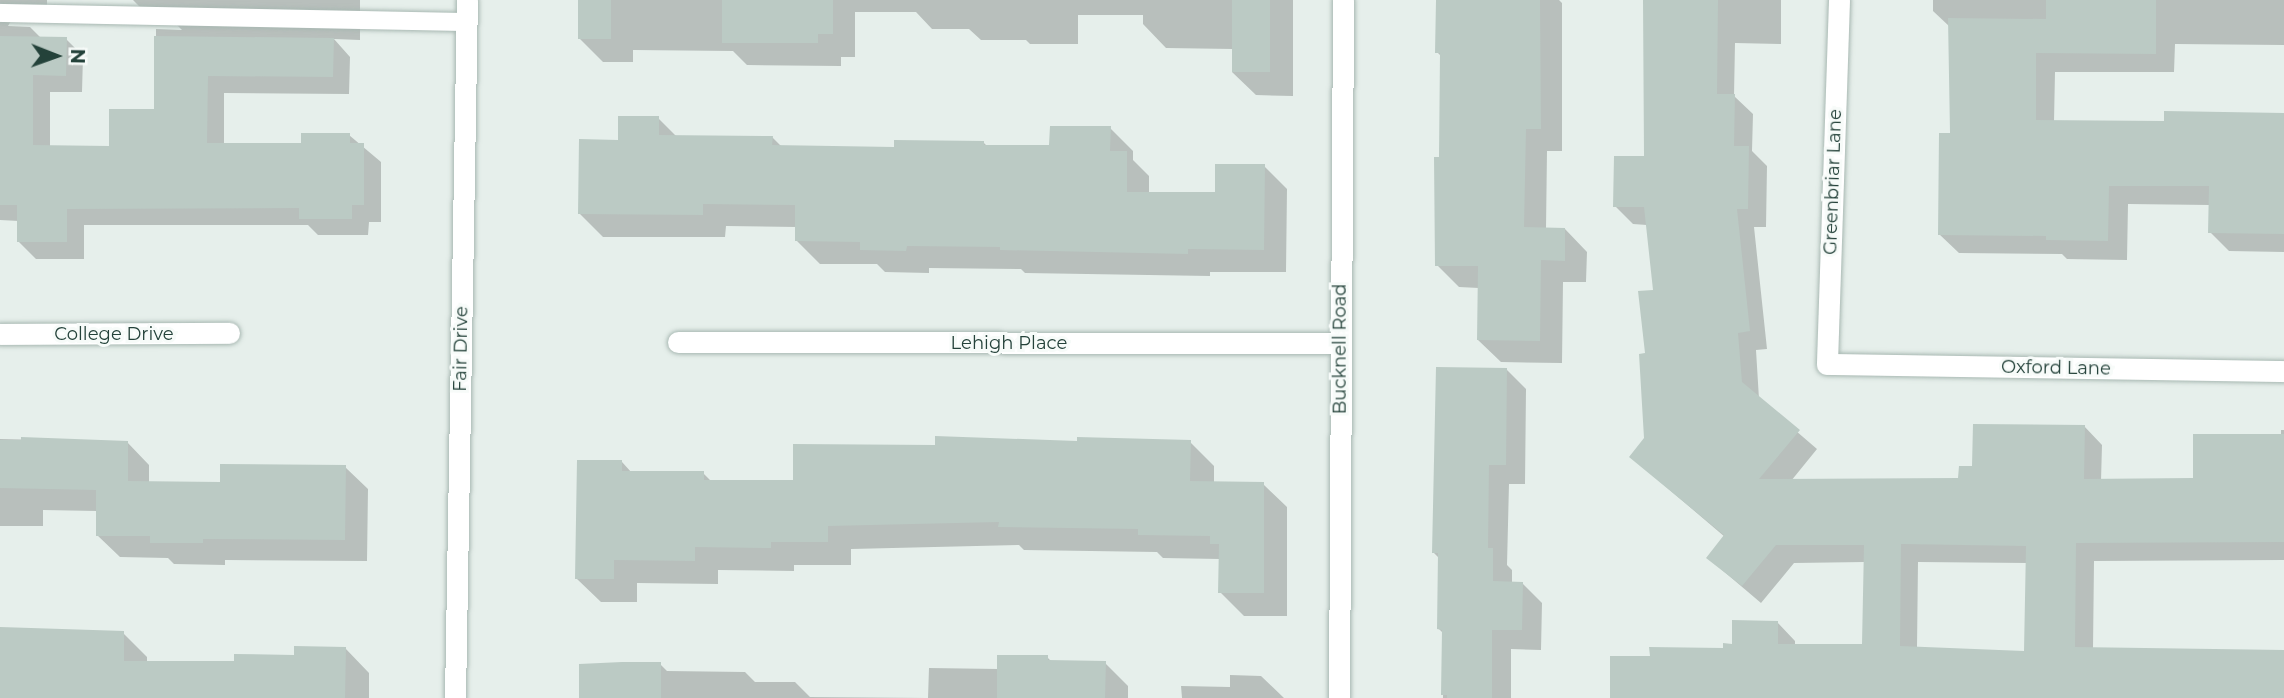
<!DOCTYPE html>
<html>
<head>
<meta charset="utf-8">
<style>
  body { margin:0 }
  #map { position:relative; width:2284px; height:698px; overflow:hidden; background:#e6efeb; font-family:Montserrat,sans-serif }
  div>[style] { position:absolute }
  .shadow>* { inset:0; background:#0003 }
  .building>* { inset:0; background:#bbcac4; transform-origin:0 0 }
  .roads { filter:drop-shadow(0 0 2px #a8b8b2) drop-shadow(0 0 2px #a8b8b2) }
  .lane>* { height:18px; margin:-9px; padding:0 9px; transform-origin:9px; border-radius:9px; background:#fff }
  .street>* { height:21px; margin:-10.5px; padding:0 10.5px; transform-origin:10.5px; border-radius:10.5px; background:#fff }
  .secondary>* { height:21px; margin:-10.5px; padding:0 10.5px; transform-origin:10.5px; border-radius:10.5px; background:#fff }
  span { translate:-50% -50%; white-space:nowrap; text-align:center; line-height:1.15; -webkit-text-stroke:6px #f7fbf9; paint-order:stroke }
  .street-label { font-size:18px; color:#24423a }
  .north { position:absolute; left:21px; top:21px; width:70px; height:70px; -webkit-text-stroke:5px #f7fbf9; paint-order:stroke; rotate:91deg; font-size:19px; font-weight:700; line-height:28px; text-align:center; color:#24423a }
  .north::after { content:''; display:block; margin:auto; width:24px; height:32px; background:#24423a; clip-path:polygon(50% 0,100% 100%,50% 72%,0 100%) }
</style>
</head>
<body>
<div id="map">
  <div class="shadow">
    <div style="clip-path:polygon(0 0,47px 0,47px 19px,12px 19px,8px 26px,30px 27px,42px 39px,66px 39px,83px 56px,82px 92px,50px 92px,50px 147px,110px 148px,156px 111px,156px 29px,182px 30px,162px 10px,143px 10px,133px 0,360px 0,360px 40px,334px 39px,350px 57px,349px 94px,224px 93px,224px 145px,303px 145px,349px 135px,381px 162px,381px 222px,369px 222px,368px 235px,318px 235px,308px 225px,84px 225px,84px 259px,36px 259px,18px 241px,19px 221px,0 220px)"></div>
    <div style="clip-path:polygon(580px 0,1293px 0,1293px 96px,1256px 95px,1232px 72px,1233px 49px,1166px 48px,1143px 24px,1143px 15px,1078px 15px,1078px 44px,1030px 44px,1026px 40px,981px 40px,969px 29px,932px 29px,916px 12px,855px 12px,855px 57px,841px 57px,841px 66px,747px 65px,733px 51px,633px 50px,633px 62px,603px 62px,579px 38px)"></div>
    <div style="clip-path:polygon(1437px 0,1559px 0,1562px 3px,1562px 151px,1547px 151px,1546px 229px,1565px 229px,1587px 252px,1586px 282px,1563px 282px,1562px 363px,1501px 362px,1478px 340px,1479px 288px,1459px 287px,1437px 265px,1442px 57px,1437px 52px)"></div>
    <div style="clip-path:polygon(evenodd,1646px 0,1781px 0,1781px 44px,1735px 43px,1734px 96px,1753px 114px,1752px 151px,1767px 166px,1766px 227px,1754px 227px,1767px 349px,1756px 350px,1759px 399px,1817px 449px,1791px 481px,1960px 480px,1974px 468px,2084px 426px,2102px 445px,2101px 481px,2194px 480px,2281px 436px,2281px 430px,2284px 430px,2284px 560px,2094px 561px,2093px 649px,2284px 653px,2284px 698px,1612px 698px,1652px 658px,1724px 650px,1777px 622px,1795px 641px,1795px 646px,1864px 646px,1865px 562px,1794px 563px,1761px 603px,1708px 558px,1725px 537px,1631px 457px,1646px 439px,1647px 355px,1655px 291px,1647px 225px,1633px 224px,1615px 206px,1646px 158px,1646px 0,1918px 562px,2028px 563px,2026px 653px,1917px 648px,1918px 562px)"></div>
    <div style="clip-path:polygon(1933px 0,2284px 0,2284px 45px,2175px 44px,2174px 72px,2055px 72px,2054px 122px,2166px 123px,2284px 115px,2284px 252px,2229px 251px,2210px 232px,2210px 205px,2128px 204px,2127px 260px,2067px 259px,2062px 254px,1959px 253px,1939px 234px,1951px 135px,1950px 27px,1933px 11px)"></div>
    <div style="clip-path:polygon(658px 118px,677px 137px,772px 137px,781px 146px,896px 149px,983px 142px,988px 147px,1051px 147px,1110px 128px,1133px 151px,1133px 160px,1149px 176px,1149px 194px,1217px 194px,1264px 166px,1287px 189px,1286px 272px,1210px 272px,1210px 276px,1025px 273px,1021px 269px,929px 268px,929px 273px,885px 272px,877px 264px,820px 264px,797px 241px,797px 227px,726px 226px,725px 237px,603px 237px,580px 214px,620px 141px)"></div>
    <div style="clip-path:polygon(1506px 369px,1526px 389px,1525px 484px,1509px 484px,1507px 565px,1512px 570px,1512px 583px,1522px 583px,1542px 603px,1541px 650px,1511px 649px,1511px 698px,1443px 698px,1444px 634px,1439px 629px,1440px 559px,1433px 552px)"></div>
    <div style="clip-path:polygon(0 439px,127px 442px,149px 465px,149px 483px,222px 484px,345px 467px,368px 489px,367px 561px,225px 560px,225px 565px,174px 564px,168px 558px,120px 557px,97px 535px,97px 511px,43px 510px,43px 526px,0 526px)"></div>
    <div style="clip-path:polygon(1190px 442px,1214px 466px,1214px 483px,1263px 484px,1287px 507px,1287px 616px,1244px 616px,1220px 592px,1220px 559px,1163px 558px,1157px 552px,1024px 550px,1019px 545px,851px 549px,851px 565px,794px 565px,794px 571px,718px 570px,718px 584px,637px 583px,637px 602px,601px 602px,577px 579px,622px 462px,632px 473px,703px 473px,712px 482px,794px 482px,937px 447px)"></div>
    <div style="clip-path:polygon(0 629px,123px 633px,147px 657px,147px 663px,236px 663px,345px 648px,369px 673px,369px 698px,0 698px)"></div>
    <div style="clip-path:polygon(1047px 657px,1052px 662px,1105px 663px,1128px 686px,1128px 698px,580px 698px,660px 664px,667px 671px,745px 672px,755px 682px,795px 682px,810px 697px,928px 698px,929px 668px,999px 669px)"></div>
    <div style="clip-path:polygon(1230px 675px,1261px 676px,1284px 698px,1182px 698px,1181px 686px,1230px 687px)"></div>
  </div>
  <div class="building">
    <div style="left:578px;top:0;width:33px;height:39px"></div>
    <div style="clip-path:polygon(722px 0,833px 0,833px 34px,818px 34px,818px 43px,722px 43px)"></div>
    <div style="left:1232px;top:0;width:38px;height:72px"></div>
    <div style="clip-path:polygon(1436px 0,1540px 0,1541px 129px,1526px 129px,1524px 227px,1565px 228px,1565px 261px,1541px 260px,1540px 341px,1477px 340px,1478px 266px,1435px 266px,1434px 157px,1439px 157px,1440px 53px,1435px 53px)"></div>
    <div style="clip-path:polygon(evenodd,1643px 0,1718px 0,1717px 94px,1735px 94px,1734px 146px,1749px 146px,1748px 209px,1737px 209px,1750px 331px,1738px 333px,1742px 382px,1800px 430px,1759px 479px,1958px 478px,1959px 466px,1972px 466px,1973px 424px,2085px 425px,2084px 479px,2193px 478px,2193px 434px,2284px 434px,2284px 542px,2076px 543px,2075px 647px,2284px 650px,2284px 698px,1610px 698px,1610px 656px,1650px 656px,1649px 647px,1723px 648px,1723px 643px,1732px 644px,1732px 620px,1778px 621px,1778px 644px,1862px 644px,1864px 545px,1776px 545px,1742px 586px,1706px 558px,1724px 535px,1629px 457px,1644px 438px,1639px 354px,1645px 353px,1638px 291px,1653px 290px,1644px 207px,1613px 207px,1614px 156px,1644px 156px,1643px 0,1901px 544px,2026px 546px,2024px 651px,1900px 646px,1901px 544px)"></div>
    <div style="clip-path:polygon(2046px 0,2156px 0,2156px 54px,2036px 53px,2036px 120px,2164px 121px,2164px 111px,2284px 113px,2284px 234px,2208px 233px,2209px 186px,2109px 186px,2108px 241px,2046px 240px,2046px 236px,1938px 235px,1939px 133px,1950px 133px,1948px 18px,2046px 19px)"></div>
    <div style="clip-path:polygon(0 36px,67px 37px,66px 76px,33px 75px,33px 145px,109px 146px,109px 109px,154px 109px,154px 36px,334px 38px,333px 77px,208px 76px,207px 143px,301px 143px,301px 133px,350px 133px,350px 143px,364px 143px,364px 205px,352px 205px,352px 219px,299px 219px,299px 208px,67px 209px,67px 242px,17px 242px,17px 205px,0 205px)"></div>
    <div style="clip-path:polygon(618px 116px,659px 116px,659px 135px,773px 136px,772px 145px,894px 147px,894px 140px,984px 141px,984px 145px,1049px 145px,1050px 126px,1111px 126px,1110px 151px,1127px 151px,1127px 192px,1215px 192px,1215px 164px,1265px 164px,1264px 250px,1188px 249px,1188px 254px,1000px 250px,1000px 247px,907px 246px,906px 251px,860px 250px,860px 242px,795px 241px,795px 205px,703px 204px,703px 215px,578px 214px,579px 139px,618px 140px)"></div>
    <div style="clip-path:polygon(1436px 367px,1507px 368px,1506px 465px,1489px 465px,1488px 548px,1493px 548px,1493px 581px,1523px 582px,1522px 630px,1492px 630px,1492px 698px,1447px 698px,1447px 695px,1441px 695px,1442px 630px,1437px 629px,1438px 553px,1432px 553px)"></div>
    <div style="clip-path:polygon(935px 436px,1077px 441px,1077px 437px,1191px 440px,1190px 481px,1264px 482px,1264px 593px,1218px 593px,1219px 544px,1210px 544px,1210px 536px,1138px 535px,1138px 529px,998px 527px,999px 522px,828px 526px,828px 542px,771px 542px,771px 548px,695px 547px,695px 561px,614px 560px,614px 579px,575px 579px,577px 460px,622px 460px,622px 471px,704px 471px,704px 480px,793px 480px,793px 444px,935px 445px)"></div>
    <div style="clip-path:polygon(21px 437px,128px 441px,128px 481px,220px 482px,220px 464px,346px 465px,345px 540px,203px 539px,203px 543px,150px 543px,150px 536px,96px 536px,96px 490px,0 488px,0 440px,21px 440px)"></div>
    <div style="clip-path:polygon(0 627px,124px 631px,124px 661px,234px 661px,234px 654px,294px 655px,294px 646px,346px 647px,345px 698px,0 698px)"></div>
    <div style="clip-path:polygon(997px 655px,1048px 655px,1048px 660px,1106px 661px,1105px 698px,997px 698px)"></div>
    <div style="clip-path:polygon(622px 662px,661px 662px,661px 698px,579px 698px,579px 664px)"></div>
  </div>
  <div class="roads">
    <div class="lane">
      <div style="left:0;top:13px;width:467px;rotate:1.1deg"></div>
    </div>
    <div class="street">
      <div style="left:1839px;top:0;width:364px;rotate:91.9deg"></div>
      <div style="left:1827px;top:364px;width:457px;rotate:0.9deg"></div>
      <div style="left:0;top:334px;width:229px;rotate:-0.3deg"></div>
      <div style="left:678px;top:342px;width:661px;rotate:0.09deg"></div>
      <div style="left:1339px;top:698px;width:698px;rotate:-89.67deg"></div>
    </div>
    <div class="secondary">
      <div style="left:455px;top:698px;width:698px;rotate:-89.02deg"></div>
    </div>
  </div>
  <div class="street-label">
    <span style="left:1833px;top:182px;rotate:-88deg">Greenbriar Lane</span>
    <span style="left:114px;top:334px">College Drive</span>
    <span style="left:1009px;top:343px">Lehigh Place</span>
    <span style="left:461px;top:349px;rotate:-89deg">Fair Drive</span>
    <span style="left:1340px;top:349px;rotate:-90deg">Bucknell Road</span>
    <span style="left:2056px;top:368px;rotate:1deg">Oxford Lane</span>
  </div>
  <div class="north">N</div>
</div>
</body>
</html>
